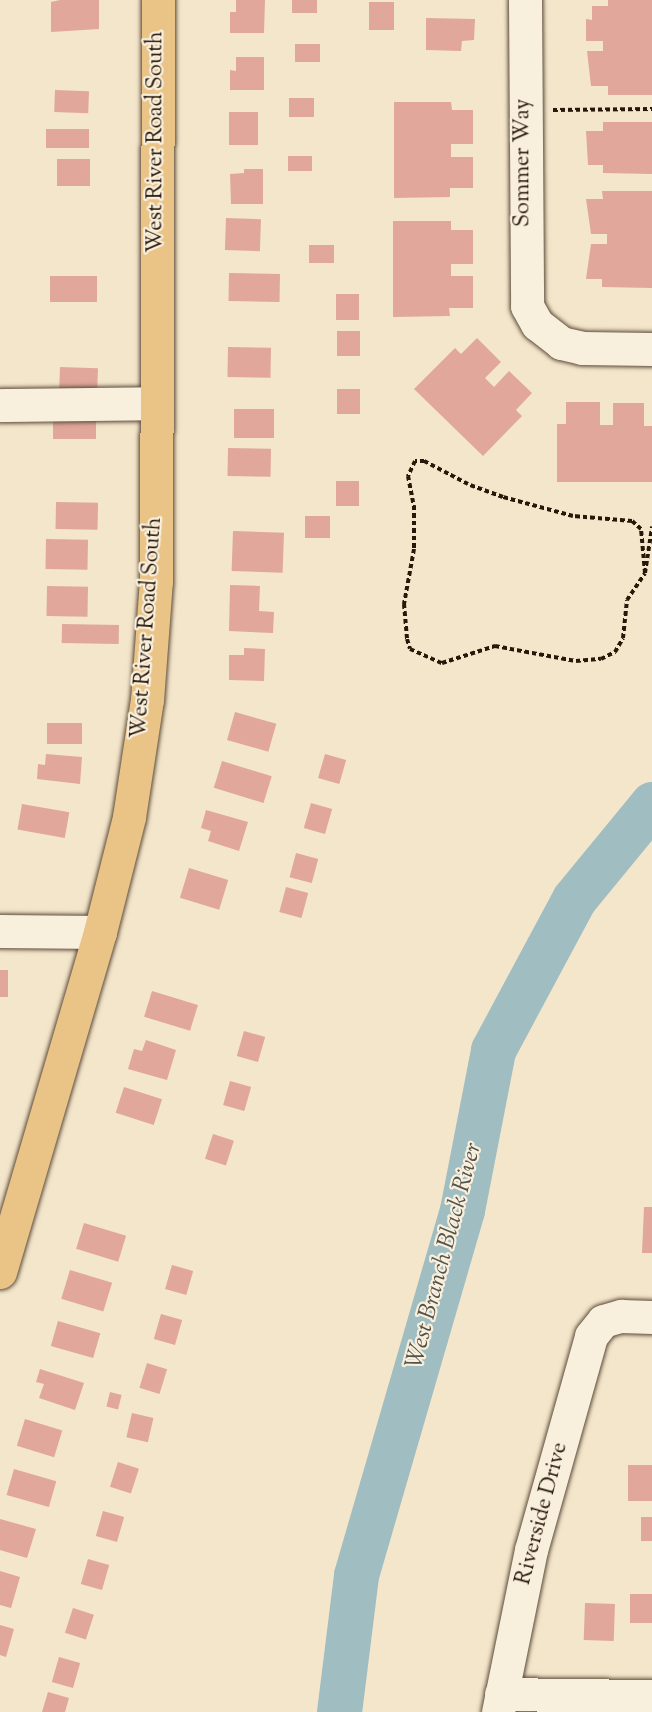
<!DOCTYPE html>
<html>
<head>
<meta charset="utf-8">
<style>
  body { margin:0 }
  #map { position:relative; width:652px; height:1712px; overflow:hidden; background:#f4e6cb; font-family:"Sorts Mill Goudy",serif }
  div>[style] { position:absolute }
  .river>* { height:45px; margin:-22.5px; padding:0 22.5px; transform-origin:22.5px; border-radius:22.5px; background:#a0bdc1 }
  .building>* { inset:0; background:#e0a79a; transform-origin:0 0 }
  .path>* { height:4px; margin-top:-2px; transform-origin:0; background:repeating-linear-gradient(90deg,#29180a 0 4.5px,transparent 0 7.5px) }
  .roads { filter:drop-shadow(0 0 2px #5c4c3a) drop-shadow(0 0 2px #5c4c3a) }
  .minor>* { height:33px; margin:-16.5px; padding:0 16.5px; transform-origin:16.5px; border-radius:16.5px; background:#f8efdd }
  .major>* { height:33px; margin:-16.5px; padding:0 16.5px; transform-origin:16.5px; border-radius:16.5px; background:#eac386 }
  span { translate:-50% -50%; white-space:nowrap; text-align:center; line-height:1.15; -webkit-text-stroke:4.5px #f8efdd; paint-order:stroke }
  .street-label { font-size:22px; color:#29180a }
  .water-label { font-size:24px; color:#53524a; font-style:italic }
</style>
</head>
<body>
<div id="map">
  <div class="river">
    <div style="left:339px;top:1712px;width:138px;rotate:-82.9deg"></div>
    <div style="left:356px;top:1575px;width:380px;rotate:-73.8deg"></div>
    <div style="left:462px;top:1210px;width:163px;rotate:-79deg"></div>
    <div style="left:493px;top:1050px;width:171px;rotate:-61.8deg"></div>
    <div style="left:574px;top:899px;width:123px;rotate:-50.6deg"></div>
  </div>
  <div class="building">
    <div style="clip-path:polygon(60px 0,99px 0,99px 29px,51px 32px,51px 2px)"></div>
    <div style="clip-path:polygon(236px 0,265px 0,264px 33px,230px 33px,230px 12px,236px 12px)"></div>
    <div style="left:292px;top:0;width:25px;height:13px"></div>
    <div style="clip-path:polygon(608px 0,652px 0,652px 95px,608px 95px,608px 86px,591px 86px,587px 51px,603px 51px,603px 41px,586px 41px,586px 19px,592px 20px,592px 6px,608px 6px)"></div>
    <div style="left:369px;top:2px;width:25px;height:28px"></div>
    <div style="clip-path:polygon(426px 18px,475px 19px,474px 40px,462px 41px,461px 51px,426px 50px)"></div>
    <div style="left:295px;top:44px;width:25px;height:18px"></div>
    <div style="clip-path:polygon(236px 57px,264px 57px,264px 90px,230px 90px,230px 70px,236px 71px)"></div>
    <div style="left:55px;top:90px;width:34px;height:22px;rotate:2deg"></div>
    <div style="left:289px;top:98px;width:25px;height:19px"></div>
    <div style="clip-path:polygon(394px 102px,451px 102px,452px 110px,473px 110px,473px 144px,451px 144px,451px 157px,473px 157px,473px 188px,450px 188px,450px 197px,394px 198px)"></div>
    <div style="left:229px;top:112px;width:29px;height:33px"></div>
    <div style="clip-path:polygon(603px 122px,652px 122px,652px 174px,603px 173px,603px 165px,588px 165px,586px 131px,603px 131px)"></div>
    <div style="left:46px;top:129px;width:43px;height:19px"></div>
    <div style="left:288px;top:156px;width:24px;height:15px"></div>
    <div style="left:57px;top:159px;width:33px;height:27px"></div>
    <div style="clip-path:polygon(244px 169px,263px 169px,263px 204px,231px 204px,230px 174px,244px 173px)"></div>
    <div style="clip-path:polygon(602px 191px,652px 191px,652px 288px,602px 287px,602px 279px,586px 279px,591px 244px,607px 244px,607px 234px,591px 234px,586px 199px,603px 199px)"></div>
    <div style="left:226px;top:218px;width:35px;height:32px;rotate:2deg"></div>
    <div style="clip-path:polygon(393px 221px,451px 221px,451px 230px,473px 230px,473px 264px,451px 264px,451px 276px,473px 276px,473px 308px,449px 308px,450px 316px,393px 317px)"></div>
    <div style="left:309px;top:245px;width:25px;height:18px"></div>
    <div style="left:229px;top:273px;width:51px;height:28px;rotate:1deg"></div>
    <div style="left:50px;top:276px;width:47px;height:26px"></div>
    <div style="left:359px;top:294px;width:26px;height:23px;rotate:90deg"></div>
    <div style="left:337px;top:331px;width:23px;height:25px"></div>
    <div style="clip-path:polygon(477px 338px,501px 362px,485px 378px,494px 387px,509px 371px,532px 393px,516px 410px,522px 416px,483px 456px,414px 389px,455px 348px,461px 354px)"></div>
    <div style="left:228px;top:347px;width:43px;height:30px;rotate:1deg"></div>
    <div style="left:60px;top:367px;width:38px;height:25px;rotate:2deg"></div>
    <div style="left:337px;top:389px;width:23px;height:25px"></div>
    <div style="clip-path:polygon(566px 402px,600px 402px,600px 425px,613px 425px,613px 403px,644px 403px,644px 426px,652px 426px,652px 482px,557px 482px,557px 424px,566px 424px)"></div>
    <div style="left:234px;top:409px;width:40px;height:29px"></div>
    <div style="left:53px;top:416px;width:43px;height:23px"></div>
    <div style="left:228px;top:448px;width:43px;height:28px;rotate:1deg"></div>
    <div style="left:336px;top:481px;width:23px;height:25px"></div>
    <div style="left:56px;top:502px;width:42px;height:27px;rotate:1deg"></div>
    <div style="left:305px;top:516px;width:25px;height:22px"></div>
    <div style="left:233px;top:531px;width:51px;height:40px;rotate:2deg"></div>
    <div style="left:46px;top:539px;width:42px;height:30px;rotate:1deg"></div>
    <div style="clip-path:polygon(230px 585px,260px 586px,259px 611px,274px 612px,273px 633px,229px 631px)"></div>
    <div style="left:47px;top:586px;width:41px;height:30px;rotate:1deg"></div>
    <div style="left:62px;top:624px;width:57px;height:19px;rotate:1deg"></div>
    <div style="clip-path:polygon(244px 648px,265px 649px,264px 681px,229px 680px,229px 655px,244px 655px)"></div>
    <div style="left:235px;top:712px;width:43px;height:29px;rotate:16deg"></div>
    <div style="left:47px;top:723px;width:35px;height:21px"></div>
    <div style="clip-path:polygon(46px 754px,82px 757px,80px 784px,37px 779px,38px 764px,45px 765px)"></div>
    <div style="left:325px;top:754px;width:22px;height:25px;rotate:16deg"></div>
    <div style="left:222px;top:761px;width:52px;height:28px;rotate:17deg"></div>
    <div style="left:311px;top:803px;width:22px;height:26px;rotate:16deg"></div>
    <div style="left:22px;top:804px;width:48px;height:26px;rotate:10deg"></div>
    <div style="clip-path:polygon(206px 810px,248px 822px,239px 851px,208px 841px,211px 831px,201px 828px)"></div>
    <div style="left:296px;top:853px;width:23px;height:25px;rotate:15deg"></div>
    <div style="left:189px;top:868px;width:41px;height:31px;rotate:17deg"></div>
    <div style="left:286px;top:887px;width:23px;height:26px;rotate:15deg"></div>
    <div style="left:0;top:970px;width:8px;height:27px"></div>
    <div style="left:152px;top:991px;width:48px;height:27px;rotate:17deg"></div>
    <div style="left:244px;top:1031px;width:22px;height:26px;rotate:16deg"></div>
    <div style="clip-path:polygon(146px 1040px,176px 1050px,167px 1080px,128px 1069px,134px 1049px,142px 1051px)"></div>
    <div style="left:230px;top:1081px;width:22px;height:25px;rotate:16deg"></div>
    <div style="left:124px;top:1087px;width:40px;height:27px;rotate:18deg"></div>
    <div style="left:213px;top:1134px;width:22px;height:26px;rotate:18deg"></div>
    <div style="clip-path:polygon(644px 1207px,652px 1207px,652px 1253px,642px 1253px)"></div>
    <div style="left:84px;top:1223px;width:44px;height:27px;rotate:17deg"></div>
    <div style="left:172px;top:1265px;width:22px;height:25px;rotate:16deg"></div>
    <div style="left:70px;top:1270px;width:44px;height:30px;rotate:17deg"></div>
    <div style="left:161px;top:1314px;width:22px;height:26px;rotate:16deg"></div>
    <div style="left:58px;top:1321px;width:44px;height:26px;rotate:16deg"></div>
    <div style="left:147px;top:1363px;width:21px;height:26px;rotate:17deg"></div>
    <div style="clip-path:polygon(40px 1369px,84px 1383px,75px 1410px,39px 1398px,44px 1384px,36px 1382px)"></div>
    <div style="left:110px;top:1392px;width:12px;height:15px;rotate:14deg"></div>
    <div style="left:132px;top:1413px;width:22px;height:25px;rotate:13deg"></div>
    <div style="left:25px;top:1419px;width:39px;height:28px;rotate:17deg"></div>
    <div style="left:118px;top:1462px;width:22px;height:26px;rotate:18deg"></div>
    <div style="left:628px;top:1465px;width:24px;height:36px"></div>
    <div style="left:14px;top:1469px;width:44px;height:27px;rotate:16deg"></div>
    <div style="left:103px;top:1511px;width:22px;height:26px;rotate:16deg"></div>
    <div style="left:641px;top:1517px;width:11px;height:24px"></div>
    <div style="clip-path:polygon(0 1519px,36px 1529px,27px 1558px,0 1550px)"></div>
    <div style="left:88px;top:1559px;width:22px;height:26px;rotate:16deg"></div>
    <div style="clip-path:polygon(0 1571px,20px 1577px,11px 1608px,0 1605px)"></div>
    <div style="left:630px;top:1594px;width:22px;height:29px"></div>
    <div style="left:585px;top:1603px;width:30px;height:37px;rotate:2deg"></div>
    <div style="left:73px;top:1608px;width:22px;height:26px;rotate:18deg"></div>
    <div style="clip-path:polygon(0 1625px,14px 1629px,6px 1657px,0 1655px)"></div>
    <div style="left:59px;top:1657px;width:22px;height:26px;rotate:16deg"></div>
    <div style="clip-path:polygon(48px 1692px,69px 1698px,65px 1712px,42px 1712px)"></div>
  </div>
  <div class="path">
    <div style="left:553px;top:110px;width:99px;rotate:-0.6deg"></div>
    <div style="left:645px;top:573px;width:44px;rotate:-95.2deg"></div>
    <div style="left:641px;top:529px;width:12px;rotate:-138deg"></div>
    <div style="left:632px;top:521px;width:59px;rotate:-175.2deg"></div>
    <div style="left:573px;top:516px;width:73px;rotate:-164.8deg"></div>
    <div style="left:503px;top:497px;width:37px;rotate:-160deg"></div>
    <div style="left:468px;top:484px;width:50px;rotate:-152.4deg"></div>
    <div style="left:424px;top:461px;width:9px;rotate:180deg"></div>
    <div style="left:415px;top:461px;width:17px;rotate:115deg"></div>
    <div style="left:408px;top:476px;width:31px;rotate:79deg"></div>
    <div style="left:414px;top:506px;width:43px;rotate:90deg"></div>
    <div style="left:414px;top:549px;width:56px;rotate:100.3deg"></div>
    <div style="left:404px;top:604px;width:35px;rotate:85deg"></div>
    <div style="left:407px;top:639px;width:10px;rotate:73deg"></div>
    <div style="left:410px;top:649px;width:35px;rotate:24deg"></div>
    <div style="left:442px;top:663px;width:56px;rotate:-17.8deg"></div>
    <div style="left:495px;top:646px;width:82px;rotate:10.5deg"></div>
    <div style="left:576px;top:661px;width:25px;rotate:-5deg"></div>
    <div style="left:601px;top:659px;width:16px;rotate:-27deg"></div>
    <div style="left:615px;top:652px;width:16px;rotate:-60deg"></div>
    <div style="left:623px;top:638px;width:38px;rotate:-84deg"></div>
    <div style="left:627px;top:600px;width:32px;rotate:-56deg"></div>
    <div style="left:645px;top:573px;width:47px;rotate:-81.3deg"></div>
  </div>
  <div class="roads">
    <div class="minor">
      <div style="left:525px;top:0;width:306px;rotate:89.6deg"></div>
      <div style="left:527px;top:306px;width:21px;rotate:61deg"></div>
      <div style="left:537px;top:324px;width:31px;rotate:38deg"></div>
      <div style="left:561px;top:343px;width:22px;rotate:13deg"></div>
      <div style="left:582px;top:348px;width:70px;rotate:0.8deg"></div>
      <div style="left:0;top:405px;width:157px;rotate:-0.7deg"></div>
      <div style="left:0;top:931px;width:100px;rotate:0.6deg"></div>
      <div style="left:501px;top:1694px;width:151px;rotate:0.8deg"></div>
      <div style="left:498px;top:1712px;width:165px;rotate:-78.5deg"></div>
      <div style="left:531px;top:1550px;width:222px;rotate:-74.3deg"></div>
      <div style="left:591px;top:1336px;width:19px;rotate:-51deg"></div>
      <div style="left:603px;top:1321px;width:19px;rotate:-16deg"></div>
      <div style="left:621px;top:1316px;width:31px;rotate:2deg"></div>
    </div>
    <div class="major">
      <div style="left:0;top:1272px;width:354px;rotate:-73.6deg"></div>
      <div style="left:100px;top:932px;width:119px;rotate:-75.8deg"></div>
      <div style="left:129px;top:817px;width:118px;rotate:-81.3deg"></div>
      <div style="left:147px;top:700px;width:119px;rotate:-85.7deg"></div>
      <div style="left:156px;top:581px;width:581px;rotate:-89.8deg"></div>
    </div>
  </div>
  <div class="street-label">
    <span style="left:157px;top:142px;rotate:-90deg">West River Road South</span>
    <span style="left:524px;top:163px;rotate:-90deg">Sommer Way</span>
    <span style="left:148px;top:628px;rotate:-86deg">West River Road South</span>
    <span style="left:543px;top:1514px;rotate:-75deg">Riverside Drive</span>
  </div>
  <div class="water-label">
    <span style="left:445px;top:1256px;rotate:-75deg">West Branch Black River</span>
  </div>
</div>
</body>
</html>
